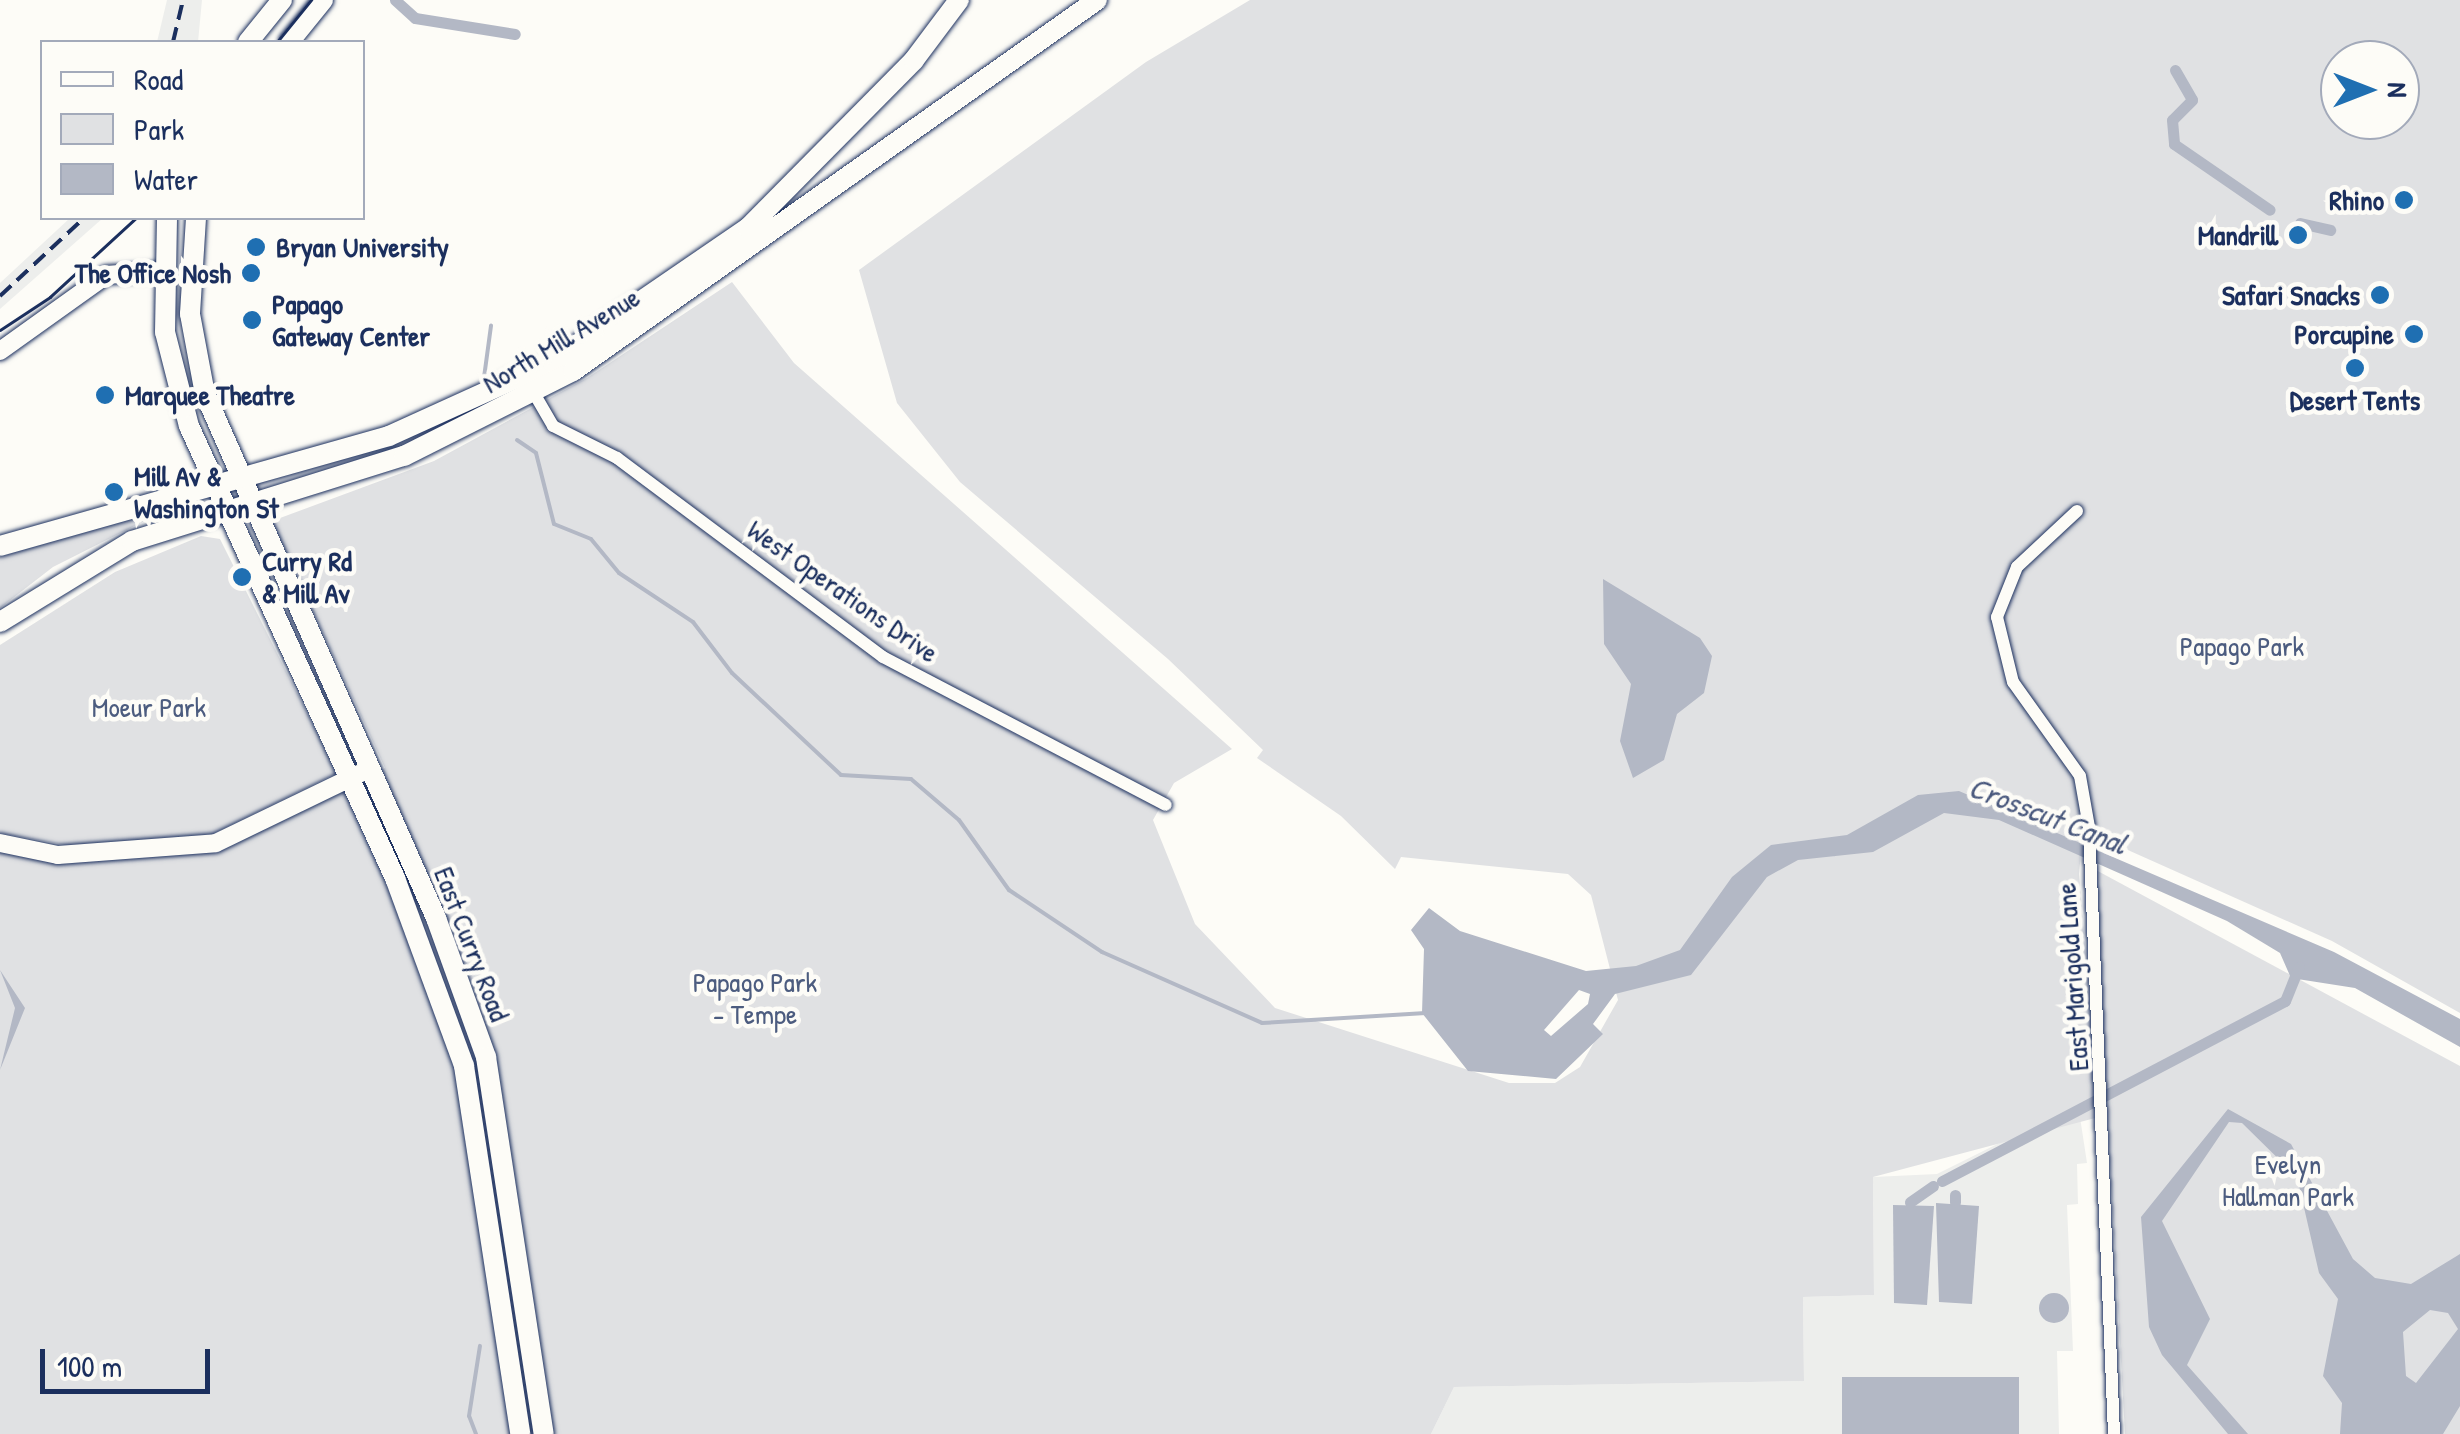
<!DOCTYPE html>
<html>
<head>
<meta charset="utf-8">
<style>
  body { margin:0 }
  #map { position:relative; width:2460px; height:1434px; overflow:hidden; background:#fdfcf7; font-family:"Patrick Hand",sans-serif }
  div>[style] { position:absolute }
  .built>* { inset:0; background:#edeeec }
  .green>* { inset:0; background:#e0e1e3 }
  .water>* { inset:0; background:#b3b8c5; transform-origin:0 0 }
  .round { border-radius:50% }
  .stream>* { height:4px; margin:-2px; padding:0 2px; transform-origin:2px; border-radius:2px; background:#b3b8c5 }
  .canal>* { height:11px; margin:-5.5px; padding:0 5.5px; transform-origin:5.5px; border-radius:5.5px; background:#b3b8c5 }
  .roads { filter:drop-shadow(0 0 2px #1b2f5e) drop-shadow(0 0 2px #1b2f5e) }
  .minor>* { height:12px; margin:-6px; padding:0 6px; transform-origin:6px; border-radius:6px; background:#fdfcf7 }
  .tertiary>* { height:18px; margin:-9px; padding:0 9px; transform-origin:9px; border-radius:9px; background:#fdfcf7 }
  .primary>* { height:20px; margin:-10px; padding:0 10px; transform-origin:10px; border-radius:10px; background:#fdfcf7 }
  .tram>* { height:2.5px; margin:-1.25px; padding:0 1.25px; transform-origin:1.25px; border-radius:1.25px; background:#1b2f5e }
  .rail>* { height:4px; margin-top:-2px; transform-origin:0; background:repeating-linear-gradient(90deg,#1b2f5e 0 15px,transparent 0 23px) }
  .dots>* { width:28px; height:28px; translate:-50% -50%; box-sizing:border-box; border:5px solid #fdfcf7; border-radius:50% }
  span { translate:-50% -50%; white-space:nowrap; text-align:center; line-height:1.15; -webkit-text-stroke:9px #fdfcf7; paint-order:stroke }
  .poi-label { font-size:28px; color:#1b2f5e; font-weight:700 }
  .right { translate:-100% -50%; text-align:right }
  .left { translate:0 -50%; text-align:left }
  .street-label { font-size:28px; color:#1b2f5e }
  .park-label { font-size:28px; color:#4c5c7f }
  .water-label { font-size:30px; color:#49587d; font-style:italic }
  .legend { position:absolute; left:40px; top:40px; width:325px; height:180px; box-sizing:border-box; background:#fdfcf7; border:2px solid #a3aaba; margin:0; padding:12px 18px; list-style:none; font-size:30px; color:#1b2f5e }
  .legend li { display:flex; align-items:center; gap:20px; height:50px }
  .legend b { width:50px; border:2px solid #a3aaba }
  .north { position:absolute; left:2320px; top:40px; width:100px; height:100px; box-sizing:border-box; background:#fdfcf7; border:2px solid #a3aaba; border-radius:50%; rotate:90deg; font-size:28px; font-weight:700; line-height:40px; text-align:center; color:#1b2f5e }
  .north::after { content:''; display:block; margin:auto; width:35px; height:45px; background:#1f6fb2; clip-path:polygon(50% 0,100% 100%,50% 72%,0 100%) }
  .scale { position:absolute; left:40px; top:1349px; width:170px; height:45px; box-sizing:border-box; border:5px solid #1b2f5e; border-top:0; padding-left:12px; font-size:30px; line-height:35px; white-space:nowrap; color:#1b2f5e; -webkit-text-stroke:8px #fdfcf7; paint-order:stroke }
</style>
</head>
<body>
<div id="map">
  <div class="built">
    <div style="clip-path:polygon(167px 0,202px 0,198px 42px,157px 42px)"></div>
    <div style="clip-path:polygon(70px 218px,103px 218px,0 309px,0 283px)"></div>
    <div style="clip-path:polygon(2078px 1104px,2087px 1163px,2077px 1164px,2078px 1204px,2067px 1205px,2073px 1351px,2057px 1351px,2059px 1434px,1431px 1434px,1454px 1387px,1804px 1381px,1803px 1297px,1874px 1295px,1873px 1177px,1937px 1174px)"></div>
  </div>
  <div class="green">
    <div style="clip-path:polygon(evenodd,1250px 0,2460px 0,2460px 1013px,2332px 941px,2083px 830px,2079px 874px,2099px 1117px,1873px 1177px,1874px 1295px,1803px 1297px,1804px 1381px,1454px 1387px,1431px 1434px,0 1434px,0 850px,62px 863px,219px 852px,385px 768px,272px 521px,434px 461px,587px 378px,732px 282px,794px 363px,1232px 749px,1174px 783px,1153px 820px,1195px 924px,1275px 1008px,1509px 1083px,1555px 1083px,1580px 1067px,1618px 1000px,1591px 895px,1568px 874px,1401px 857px,1395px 869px,1341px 816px,1257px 758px,1263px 750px,1168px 659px,960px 482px,897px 403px,859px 270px,1146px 62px,1250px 0,2340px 60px,2400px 60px,2400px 120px,2340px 120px,2340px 60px)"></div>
    <div style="clip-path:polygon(180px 503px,53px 567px,0 608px,0 557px)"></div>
    <div style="clip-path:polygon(201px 536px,220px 539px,337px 773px,208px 836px,71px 846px,0 833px,0 645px,115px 572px)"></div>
    <div style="clip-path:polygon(2094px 869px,2460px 1066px,2460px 1434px,2125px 1434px)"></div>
  </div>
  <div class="water">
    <div style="clip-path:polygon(1603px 579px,1700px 638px,1712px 656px,1704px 693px,1677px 714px,1664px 760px,1633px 778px,1620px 741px,1631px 684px,1604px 644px)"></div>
    <div style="clip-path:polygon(evenodd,1959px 791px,2334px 952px,2460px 1019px,2460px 1047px,2355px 988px,2291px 978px,2280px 953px,2227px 921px,1999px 820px,1944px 813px,1873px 852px,1798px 860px,1767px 877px,1691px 975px,1615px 994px,1593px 1024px,1603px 1034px,1556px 1079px,1468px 1071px,1422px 1013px,1424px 949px,1411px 930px,1429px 908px,1460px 931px,1586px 971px,1636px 966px,1680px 950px,1732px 877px,1771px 845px,1847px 835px,1918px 795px,1959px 791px,1579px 990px,1590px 994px,1588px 1004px,1551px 1036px,1544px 1030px,1579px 990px)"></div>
    <div style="clip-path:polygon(0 970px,25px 1008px,0 1070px,15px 1008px)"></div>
    <div style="clip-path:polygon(evenodd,2228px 1109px,2291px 1144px,2353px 1259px,2375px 1278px,2411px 1284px,2460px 1254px,2460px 1406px,2443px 1434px,2340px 1434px,2342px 1403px,2323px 1376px,2338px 1299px,2319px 1273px,2297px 1177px,2242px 1123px,2229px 1122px,2162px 1221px,2210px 1319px,2187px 1365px,2248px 1434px,2228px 1434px,2162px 1355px,2149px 1327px,2141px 1217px,2228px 1109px,2430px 1310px,2448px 1313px,2458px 1329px,2416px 1383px,2406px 1376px,2403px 1332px,2430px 1310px)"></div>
    <div style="clip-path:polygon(1936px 1203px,1979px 1206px,1972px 1304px,1939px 1302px)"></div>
    <div style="clip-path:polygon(1893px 1205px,1934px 1206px,1927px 1305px,1894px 1303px)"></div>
    <div class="round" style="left:2039px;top:1293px;width:30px;height:30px"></div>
    <div style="left:2019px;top:1377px;width:57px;height:177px;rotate:90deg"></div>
  </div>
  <div class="stream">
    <div style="left:483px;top:385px;width:60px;rotate:-82.3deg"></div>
    <div style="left:517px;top:440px;width:23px;rotate:34deg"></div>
    <div style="left:536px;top:453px;width:73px;rotate:75.8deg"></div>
    <div style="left:554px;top:524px;width:40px;rotate:22deg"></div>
    <div style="left:591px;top:539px;width:44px;rotate:50.5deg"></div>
    <div style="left:619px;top:573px;width:89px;rotate:33.5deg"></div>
    <div style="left:693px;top:622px;width:64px;rotate:52.6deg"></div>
    <div style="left:732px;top:673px;width:149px;rotate:43.1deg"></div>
    <div style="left:841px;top:775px;width:70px;rotate:3.3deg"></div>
    <div style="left:911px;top:779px;width:63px;rotate:40.5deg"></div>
    <div style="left:959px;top:820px;width:86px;rotate:54.5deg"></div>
    <div style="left:1009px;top:890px;width:112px;rotate:33.7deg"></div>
    <div style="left:1102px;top:952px;width:175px;rotate:23.9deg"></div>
    <div style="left:1262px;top:1023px;width:164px;rotate:-3.5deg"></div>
    <div style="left:476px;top:1434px;width:19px;rotate:-111deg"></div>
    <div style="left:469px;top:1416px;width:71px;rotate:-81.1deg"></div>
  </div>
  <div class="canal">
    <div style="left:395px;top:0;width:27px;rotate:42deg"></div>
    <div style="left:415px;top:18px;width:101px;rotate:9.1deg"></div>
    <div style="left:2175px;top:70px;width:34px;rotate:60deg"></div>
    <div style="left:2192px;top:100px;width:28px;rotate:135deg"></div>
    <div style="left:2172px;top:120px;width:24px;rotate:85deg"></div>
    <div style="left:2174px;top:144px;width:116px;rotate:34.5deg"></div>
    <div style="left:2300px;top:223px;width:31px;rotate:13deg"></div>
    <div style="left:1942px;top:1181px;width:387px;rotate:-27.7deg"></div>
    <div style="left:2285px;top:1001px;width:37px;rotate:-68deg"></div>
    <div style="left:1955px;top:1195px;width:7px;rotate:90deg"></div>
    <div style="left:1910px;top:1202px;width:28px;rotate:-35deg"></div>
  </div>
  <div class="roads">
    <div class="minor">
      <div style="left:531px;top:388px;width:44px;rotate:59.9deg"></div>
      <div style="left:553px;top:426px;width:72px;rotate:26.6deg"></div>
      <div style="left:617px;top:458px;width:332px;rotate:36.8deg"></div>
      <div style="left:883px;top:657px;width:319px;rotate:27.6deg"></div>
      <div style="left:2077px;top:511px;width:82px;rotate:137deg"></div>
      <div style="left:2017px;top:567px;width:54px;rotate:111.8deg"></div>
      <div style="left:1997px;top:617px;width:67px;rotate:76.2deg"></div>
      <div style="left:2013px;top:682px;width:115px;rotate:54.5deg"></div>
      <div style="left:2080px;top:776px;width:52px;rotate:80deg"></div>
      <div style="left:2089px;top:827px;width:608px;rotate:87.64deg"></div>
    </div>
    <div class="tertiary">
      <div style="left:0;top:351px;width:130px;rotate:-35.6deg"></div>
      <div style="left:106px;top:275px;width:56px;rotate:-4.1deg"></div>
      <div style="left:0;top:843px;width:59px;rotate:11.7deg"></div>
      <div style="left:58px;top:855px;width:158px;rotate:-4.3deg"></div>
      <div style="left:216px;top:843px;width:161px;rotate:-25.8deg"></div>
    </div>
    <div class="primary">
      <div style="left:248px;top:42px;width:54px;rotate:-51deg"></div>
      <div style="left:289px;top:42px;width:54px;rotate:-51deg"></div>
      <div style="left:167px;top:218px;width:114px;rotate:91deg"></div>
      <div style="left:165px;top:332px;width:97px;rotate:75.7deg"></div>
      <div style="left:189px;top:426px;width:497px;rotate:65.5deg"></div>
      <div style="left:395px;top:878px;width:200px;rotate:69.8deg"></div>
      <div style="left:464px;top:1066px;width:372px;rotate:81.3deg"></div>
      <div style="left:196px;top:218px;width:96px;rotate:93.6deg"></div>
      <div style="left:190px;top:314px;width:81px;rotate:79.4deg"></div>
      <div style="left:205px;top:394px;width:573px;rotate:66.21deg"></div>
      <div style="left:436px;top:918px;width:148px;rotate:70.2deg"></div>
      <div style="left:486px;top:1057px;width:381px;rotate:81.3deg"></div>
      <div style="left:0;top:546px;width:404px;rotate:-15.8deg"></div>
      <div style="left:389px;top:436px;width:179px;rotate:-24.4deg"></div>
      <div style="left:552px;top:362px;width:237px;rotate:-34.4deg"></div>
      <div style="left:748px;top:228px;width:236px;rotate:-45.3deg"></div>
      <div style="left:914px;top:60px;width:75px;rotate:-53.1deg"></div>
      <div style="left:0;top:622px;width:155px;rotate:-31.5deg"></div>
      <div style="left:132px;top:541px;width:285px;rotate:-17.4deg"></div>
      <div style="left:404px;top:456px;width:189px;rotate:-26.7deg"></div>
      <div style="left:573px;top:371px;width:642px;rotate:-35.3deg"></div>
    </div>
  </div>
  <div class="tram">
    <div style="left:277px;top:42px;width:54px;rotate:-51deg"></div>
    <div style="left:0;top:330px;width:60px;rotate:-33.4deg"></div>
    <div style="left:50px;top:297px;width:117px;rotate:-42.6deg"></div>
  </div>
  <div class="rail">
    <div style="left:173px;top:42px;width:43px;rotate:-76.6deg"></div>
    <div style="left:0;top:296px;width:115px;rotate:-42.9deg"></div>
  </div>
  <div class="dots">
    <div style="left:2404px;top:200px;background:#1f6fb2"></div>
    <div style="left:2298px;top:235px;background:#1f6fb2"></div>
    <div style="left:256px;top:247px;background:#1f6fb2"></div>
    <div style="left:251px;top:273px;background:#1f6fb2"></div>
    <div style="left:2380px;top:295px;background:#1f6fb2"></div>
    <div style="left:252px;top:320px;background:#1f6fb2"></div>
    <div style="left:2414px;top:334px;background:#1f6fb2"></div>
    <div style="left:2355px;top:368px;background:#1f6fb2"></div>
    <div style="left:105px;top:395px;background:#1f6fb2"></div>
    <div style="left:114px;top:492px;background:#1f6fb2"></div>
    <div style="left:242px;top:577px;background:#1f6fb2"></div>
  </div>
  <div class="poi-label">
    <span class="right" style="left:2384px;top:200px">Rhino</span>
    <span class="right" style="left:2278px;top:235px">Mandrill</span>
    <span class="left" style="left:276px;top:247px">Bryan University</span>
    <span class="right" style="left:231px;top:273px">The Office Nosh</span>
    <span class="right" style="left:2360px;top:295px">Safari Snacks</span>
    <span class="left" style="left:272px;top:320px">Papago<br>Gateway Center</span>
    <span class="right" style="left:2394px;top:334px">Porcupine</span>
    <span class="left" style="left:125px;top:395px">Marquee Theatre</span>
    <span style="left:2355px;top:400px">Desert Tents</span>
    <span class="left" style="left:134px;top:492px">Mill Av &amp;<br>Washington St</span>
    <span class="left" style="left:262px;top:577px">Curry Rd<br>&amp; Mill Av</span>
  </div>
  <div class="street-label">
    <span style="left:561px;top:340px;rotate:-31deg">North Mill Avenue</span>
    <span style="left:843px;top:591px;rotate:35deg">West Operations Drive</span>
    <span style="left:472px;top:944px;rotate:69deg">East Curry Road</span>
    <span style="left:2072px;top:977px;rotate:-94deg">East Marigold Lane</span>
  </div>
  <div class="park-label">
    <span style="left:2242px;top:646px">Papago Park</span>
    <span style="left:149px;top:707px">Moeur Park</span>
    <span style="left:755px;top:998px">Papago Park<br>- Tempe</span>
    <span style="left:2288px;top:1180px">Evelyn<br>Hallman Park</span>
  </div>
  <div class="water-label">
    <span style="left:2048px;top:815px;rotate:21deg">Crosscut Canal</span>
  </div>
  <ul class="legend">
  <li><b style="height:12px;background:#fdfcf7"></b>Road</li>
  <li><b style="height:28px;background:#e0e1e3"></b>Park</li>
  <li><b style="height:28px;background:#b3b8c5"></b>Water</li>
  </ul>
  <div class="north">N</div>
  <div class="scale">100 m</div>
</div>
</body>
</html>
